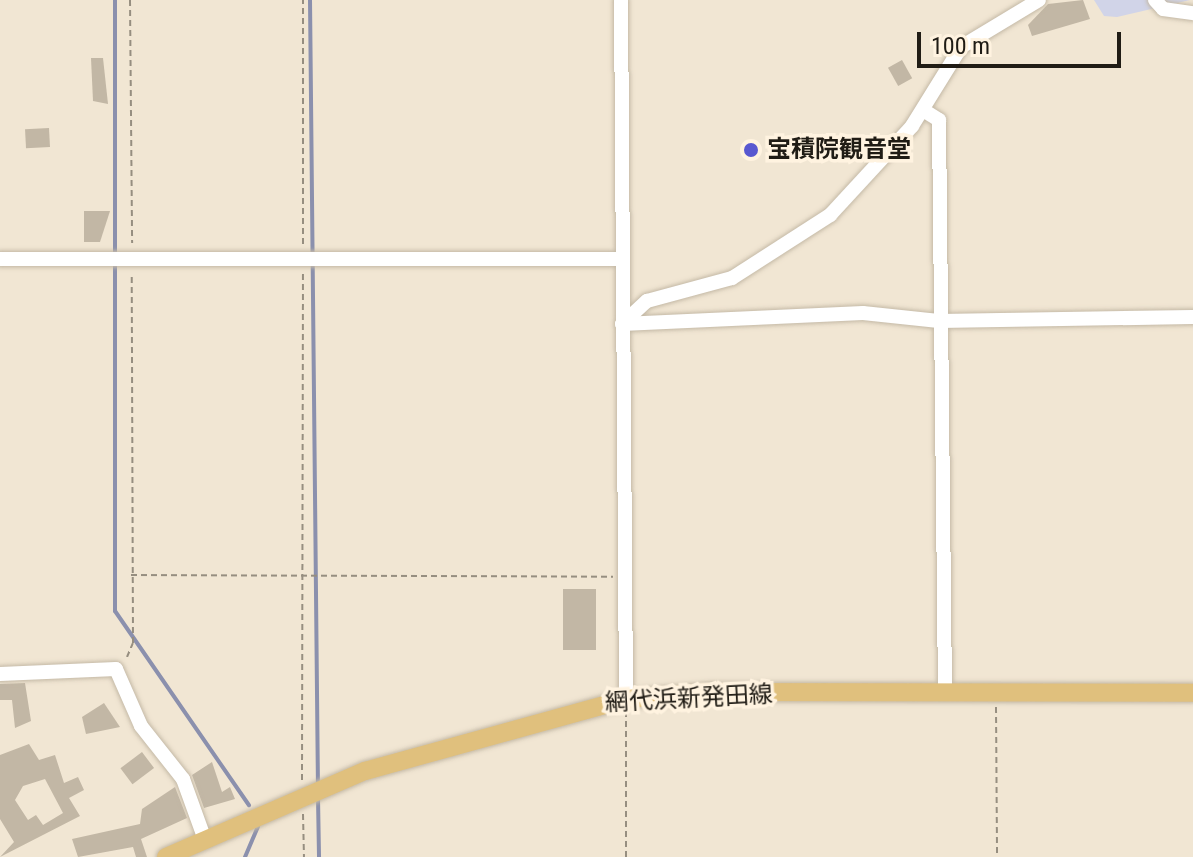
<!DOCTYPE html>
<html>
<head>
<meta charset="utf-8">
<style>
  body { margin:0 }
  #map { position:relative; width:1193px; height:857px; overflow:hidden; background:#f1e6d3; font-family:"Roboto Condensed","Noto Sans JP",sans-serif }
  div>[style] { position:absolute }
  .green>* { inset:0; background:#d1d4e8 }
  .stream>* { height:4px; margin:-2px; padding:0 2px; transform-origin:2px; border-radius:2px; background:#8b90ad }
  .building>* { inset:0; background:#c2b7a5; transform-origin:0 0 }
  .path>* { height:2px; margin-top:-1px; transform-origin:0; background:repeating-linear-gradient(90deg,#968e80 0 6px,transparent 0 10px) }
  .roads { filter:drop-shadow(0 0 2px #c4b9a6) drop-shadow(0 0 2px #c4b9a6) }
  .minor>* { height:14px; margin:-7px; padding:0 7px; transform-origin:7px; border-radius:7px; background:#fff }
  .major>* { height:18px; margin:-9px; padding:0 9px; transform-origin:9px; border-radius:9px; background:#e0c07d }
  .dots>* { width:22px; height:22px; translate:-50% -50%; box-sizing:border-box; border:4px solid #fff3e0; border-radius:50% }
  span { translate:-50% -50%; white-space:nowrap; text-align:center; line-height:1.15; -webkit-text-stroke:7px #fff3e0; paint-order:stroke }
  .poi-label { font-size:24px; color:#201c15; font-weight:700 }
  .left { translate:0 -50%; text-align:left }
  .street-label { font-size:24px; color:#201c15 }
  .scale { position:absolute; left:917px; top:32px; width:204px; height:36px; box-sizing:border-box; border:4px solid #201c15; border-top:0; padding-left:10px; font-size:24px; line-height:28px; white-space:nowrap; color:#201c15; -webkit-text-stroke:6px #fff3e0; paint-order:stroke }
</style>
</head>
<body>
<div id="map">
  <div class="green">
    <div style="clip-path:polygon(1094px 0,1190px 0,1117px 17px,1104px 16px)"></div>
  </div>
  <div class="stream">
    <div style="left:115px;top:0;width:611px;rotate:90deg"></div>
    <div style="left:115px;top:611px;width:236px;rotate:55.4deg"></div>
    <div style="left:310px;top:0;width:785px;rotate:89.42deg"></div>
    <div style="left:318px;top:798px;width:59px;rotate:89deg"></div>
    <div style="left:245px;top:857px;width:33px;rotate:-67deg"></div>
  </div>
  <div class="building">
    <div style="clip-path:polygon(1083px 0,1090px 19px,1032px 36px,1028px 25px,1048px 4px)"></div>
    <div style="clip-path:polygon(91px 58px,103px 58px,108px 104px,93px 101px)"></div>
    <div style="left:902px;top:60px;width:21px;height:16px;rotate:61deg"></div>
    <div style="left:49px;top:128px;width:19px;height:24px;rotate:87deg"></div>
    <div style="clip-path:polygon(84px 211px,110px 211px,100px 242px,84px 242px)"></div>
    <div style="left:563px;top:589px;width:33px;height:61px"></div>
    <div style="clip-path:polygon(25px 683px,31px 721px,15px 728px,12px 700px,0 700px,0 684px)"></div>
    <div style="clip-path:polygon(104px 703px,120px 727px,86px 734px,82px 717px)"></div>
    <div style="clip-path:polygon(evenodd,29px 744px,39px 760px,55px 755px,64px 783px,78px 777px,84px 790px,69px 798px,80px 816px,0 857px,14px 842px,0 819px,0 755px,29px 744px,45px 779px,63px 813px,43px 825px,36px 815px,28px 820px,15px 800px,23px 786px,45px 779px)"></div>
    <div style="left:142px;top:752px;width:20px;height:27px;rotate:53deg"></div>
    <div style="clip-path:polygon(212px 762px,222px 792px,230px 787px,235px 799px,204px 808px,192px 775px)"></div>
    <div style="clip-path:polygon(175px 787px,187px 818px,141px 839px,147px 857px,136px 857px,133px 847px,78px 857px,72px 839px,140px 824px,142px 809px)"></div>
  </div>
  <div class="path">
    <div style="left:130px;top:0;width:243px;rotate:89.5deg"></div>
    <div style="left:303px;top:244px;width:244px;rotate:-90deg"></div>
    <div style="left:131px;top:575px;width:482px;rotate:0.2deg"></div>
    <div style="left:127px;top:657px;width:15px;rotate:-67deg"></div>
    <div style="left:133px;top:643px;width:370px;rotate:-90.2deg"></div>
    <div style="left:996px;top:707px;width:150px;rotate:89.6deg"></div>
    <div style="left:302px;top:780px;width:506px;rotate:-89.89deg"></div>
    <div style="left:303px;top:814px;width:43px;rotate:88.7deg"></div>
    <div style="left:626px;top:857px;width:143px;rotate:-90deg"></div>
  </div>
  <div class="roads">
    <div class="minor">
      <div style="left:621px;top:0;width:699px;rotate:89.59deg"></div>
      <div style="left:1155px;top:0;width:12px;rotate:48deg"></div>
      <div style="left:1163px;top:9px;width:30px;rotate:8deg"></div>
      <div style="left:923px;top:110px;width:19px;rotate:32deg"></div>
      <div style="left:939px;top:120px;width:574px;rotate:89.4deg"></div>
      <div style="left:0;top:259px;width:618px"></div>
      <div style="left:622px;top:324px;width:241px;rotate:-2.6deg"></div>
      <div style="left:863px;top:313px;width:76px;rotate:6deg"></div>
      <div style="left:939px;top:321px;width:254px;rotate:-0.9deg"></div>
      <div style="left:622px;top:324px;width:34px;rotate:-43deg"></div>
      <div style="left:647px;top:301px;width:88px;rotate:-15.1deg"></div>
      <div style="left:732px;top:278px;width:117px;rotate:-32.7deg"></div>
      <div style="left:830px;top:215px;width:121px;rotate:-47.3deg"></div>
      <div style="left:912px;top:126px;width:93px;rotate:-58.2deg"></div>
      <div style="left:961px;top:47px;width:91px;rotate:-31.1deg"></div>
      <div style="left:0;top:674px;width:116px;rotate:-2.5deg"></div>
      <div style="left:116px;top:669px;width:62px;rotate:66.3deg"></div>
      <div style="left:141px;top:726px;width:68px;rotate:51.6deg"></div>
      <div style="left:183px;top:779px;width:62px;rotate:70.1deg"></div>
    </div>
    <div class="major">
      <div style="left:166px;top:857px;width:217px;rotate:-23.4deg"></div>
      <div style="left:365px;top:771px;width:271px;rotate:-15.4deg"></div>
      <div style="left:626px;top:699px;width:86px;rotate:-4.7deg"></div>
      <div style="left:712px;top:692px;width:481px;rotate:0.1deg"></div>
    </div>
  </div>
  <div class="dots">
    <div style="left:751px;top:150px;background:#5958d0"></div>
  </div>
  <div class="poi-label">
    <span class="left" style="left:767px;top:150px">宝積院観音堂</span>
  </div>
  <div class="street-label">
    <span style="left:689px;top:699px;rotate:-3deg">網代浜新発田線</span>
  </div>
  <div class="scale">100 m</div>
</div>
</body>
</html>
